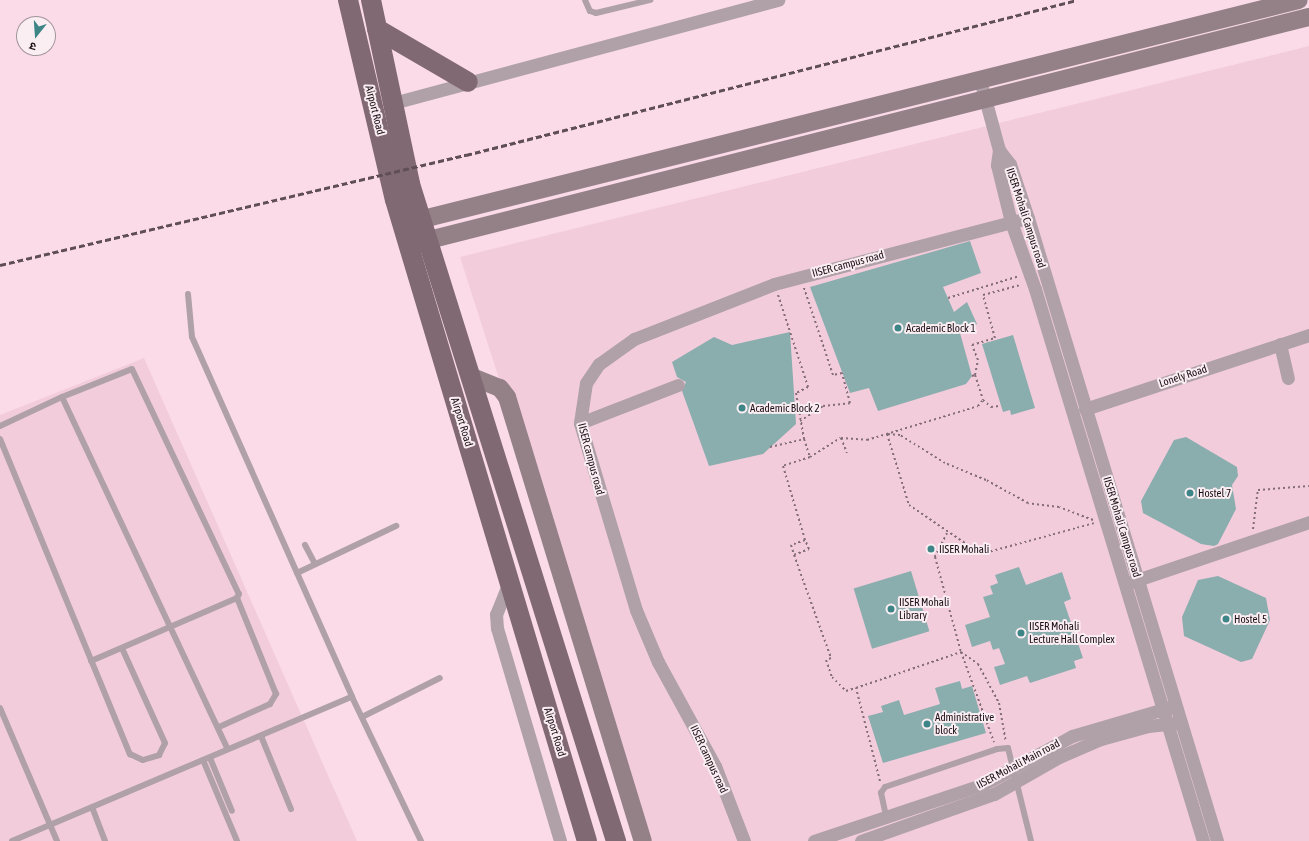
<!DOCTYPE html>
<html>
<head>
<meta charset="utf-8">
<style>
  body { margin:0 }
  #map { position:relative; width:1309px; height:841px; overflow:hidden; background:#fbdbe8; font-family:"Asap Condensed","Noto Sans Devanagari",sans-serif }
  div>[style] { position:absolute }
  .built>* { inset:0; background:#f3ccdc }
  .building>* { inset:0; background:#8aadae; transform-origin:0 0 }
  .path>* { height:2px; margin-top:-1px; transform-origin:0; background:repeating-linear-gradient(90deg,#836e77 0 2px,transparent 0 5px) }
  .lane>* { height:6px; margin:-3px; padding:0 3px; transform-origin:3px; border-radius:3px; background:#afa1a7 }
  .street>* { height:13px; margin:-6.5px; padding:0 6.5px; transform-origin:6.5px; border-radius:6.5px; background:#afa1a7 }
  .secondary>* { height:18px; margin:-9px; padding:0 9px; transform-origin:9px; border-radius:9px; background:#948188 }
  .primary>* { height:20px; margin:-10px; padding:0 10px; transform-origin:10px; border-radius:10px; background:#816973 }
  .rail>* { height:3px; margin-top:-1.5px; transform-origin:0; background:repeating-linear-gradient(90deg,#5f4e55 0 6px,transparent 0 9px) }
  .dots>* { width:11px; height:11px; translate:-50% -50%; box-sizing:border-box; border:2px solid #fbeef3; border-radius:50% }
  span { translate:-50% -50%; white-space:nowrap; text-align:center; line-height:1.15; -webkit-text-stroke:4px #fbeef3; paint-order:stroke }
  .street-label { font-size:11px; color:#1b1015 }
  .poi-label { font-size:11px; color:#1b1015 }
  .left { translate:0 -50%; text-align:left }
  .north { position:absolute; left:16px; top:16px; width:40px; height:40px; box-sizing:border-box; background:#fbeef3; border:1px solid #a1959a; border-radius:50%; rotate:197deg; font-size:11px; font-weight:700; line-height:16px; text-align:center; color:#1b1015 }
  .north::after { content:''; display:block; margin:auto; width:14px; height:18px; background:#3d8587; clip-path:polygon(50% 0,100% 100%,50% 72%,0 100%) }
</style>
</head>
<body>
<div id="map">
  <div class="built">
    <div style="clip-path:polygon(1309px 46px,1309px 841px,647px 841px,460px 257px)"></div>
    <div style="clip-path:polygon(144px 358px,357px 841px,0 841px,0 415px)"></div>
  </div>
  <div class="building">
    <div style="clip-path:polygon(970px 241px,981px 273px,943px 287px,954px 312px,967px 302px,977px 324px,960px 333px,972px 376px,966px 384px,878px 411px,869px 388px,850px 393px,810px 287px)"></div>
    <div style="clip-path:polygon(790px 332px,796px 424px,763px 454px,709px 466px,682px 391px,686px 382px,677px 377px,672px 362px,714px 337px,732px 345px)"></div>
    <div style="clip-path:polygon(1013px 335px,1035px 408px,1011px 415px,1010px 410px,1003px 412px,982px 344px)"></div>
    <div style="clip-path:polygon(1186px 437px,1237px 467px,1238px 476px,1232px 485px,1236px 509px,1218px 544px,1214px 546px,1201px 544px,1143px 513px,1141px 501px,1174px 440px)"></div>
    <div style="clip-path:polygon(1019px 567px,1026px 585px,1062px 572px,1071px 599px,1064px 602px,1083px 658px,1074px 661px,1076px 668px,1030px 683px,1027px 676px,1000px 685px,994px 667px,1005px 664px,999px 648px,993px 650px,990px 641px,972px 647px,965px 625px,990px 617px,983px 597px,993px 594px,990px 586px,998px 583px,995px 575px)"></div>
    <div style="left:911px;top:571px;width:63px;height:60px;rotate:73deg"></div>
    <div style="clip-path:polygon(1218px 576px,1266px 598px,1270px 620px,1252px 659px,1241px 662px,1184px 636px,1182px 617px,1198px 580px)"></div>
    <div style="clip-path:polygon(960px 681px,962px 689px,972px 686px,986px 733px,883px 763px,868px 716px,883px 712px,881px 706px,899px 700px,904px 715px,940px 704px,935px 688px)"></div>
  </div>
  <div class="path">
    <div style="left:778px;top:295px;width:97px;rotate:71.9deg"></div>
    <div style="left:808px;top:387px;width:13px;rotate:153deg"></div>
    <div style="left:796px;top:393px;width:47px;rotate:80.1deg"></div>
    <div style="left:948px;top:298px;width:74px;rotate:-17.2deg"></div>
    <div style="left:975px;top:375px;width:15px;rotate:-79deg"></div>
    <div style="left:978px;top:360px;width:16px;rotate:-112deg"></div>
    <div style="left:972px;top:345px;width:24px;rotate:-17deg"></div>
    <div style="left:995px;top:338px;width:45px;rotate:-105.6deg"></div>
    <div style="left:983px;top:295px;width:39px;rotate:-15deg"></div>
    <div style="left:972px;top:376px;width:3px;rotate:-18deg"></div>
    <div style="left:975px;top:375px;width:26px;rotate:72deg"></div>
    <div style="left:983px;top:400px;width:11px;rotate:41deg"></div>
    <div style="left:991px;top:407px;width:8px;rotate:-7deg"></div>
    <div style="left:800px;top:421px;width:27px;rotate:-33deg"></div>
    <div style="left:823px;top:406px;width:27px;rotate:-6deg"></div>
    <div style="left:850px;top:403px;width:31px;rotate:-105deg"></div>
    <div style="left:842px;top:373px;width:9px;rotate:167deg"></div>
    <div style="left:833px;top:375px;width:92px;rotate:-108.4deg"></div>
    <div style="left:841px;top:438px;width:16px;rotate:68deg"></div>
    <div style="left:770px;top:447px;width:35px;rotate:-13deg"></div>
    <div style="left:804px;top:439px;width:19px;rotate:72deg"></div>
    <div style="left:810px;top:457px;width:28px;rotate:162deg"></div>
    <div style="left:783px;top:466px;width:77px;rotate:73.4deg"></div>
    <div style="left:810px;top:457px;width:36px;rotate:-32deg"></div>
    <div style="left:841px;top:438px;width:26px;rotate:4deg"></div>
    <div style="left:867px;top:440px;width:116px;rotate:-17deg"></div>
    <div style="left:978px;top:406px;width:8px;rotate:-50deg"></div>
    <div style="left:1093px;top:520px;width:36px;rotate:-159deg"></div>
    <div style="left:1059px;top:507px;width:31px;rotate:-173deg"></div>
    <div style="left:1028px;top:503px;width:48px;rotate:-151.3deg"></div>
    <div style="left:986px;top:480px;width:44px;rotate:-157.5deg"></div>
    <div style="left:945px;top:463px;width:53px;rotate:-148.1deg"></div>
    <div style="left:900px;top:435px;width:13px;rotate:-176deg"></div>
    <div style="left:887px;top:434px;width:74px;rotate:72.8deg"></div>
    <div style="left:909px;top:505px;width:87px;rotate:34.2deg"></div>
    <div style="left:981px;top:554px;width:117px;rotate:-15.3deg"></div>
    <div style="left:1253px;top:529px;width:39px;rotate:-83deg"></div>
    <div style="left:1258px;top:490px;width:51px;rotate:-4.5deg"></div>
    <div style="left:947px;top:533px;width:27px;rotate:117deg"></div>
    <div style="left:935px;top:557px;width:98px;rotate:74.7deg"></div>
    <div style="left:961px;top:652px;width:21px;rotate:35deg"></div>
    <div style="left:978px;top:664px;width:44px;rotate:61.7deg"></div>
    <div style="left:999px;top:703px;width:39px;rotate:80deg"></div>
    <div style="left:794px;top:555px;width:16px;rotate:-22deg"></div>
    <div style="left:809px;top:549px;width:10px;rotate:-114deg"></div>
    <div style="left:805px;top:540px;width:15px;rotate:160deg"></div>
    <div style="left:791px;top:545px;width:10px;rotate:73deg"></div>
    <div style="left:794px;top:555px;width:109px;rotate:70.2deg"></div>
    <div style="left:831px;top:658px;width:5px;rotate:158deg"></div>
    <div style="left:826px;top:660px;width:18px;rotate:71deg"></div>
    <div style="left:832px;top:677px;width:20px;rotate:45deg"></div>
    <div style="left:846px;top:691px;width:10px;rotate:-17deg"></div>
    <div style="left:880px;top:781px;width:96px;rotate:-104.5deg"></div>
    <div style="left:856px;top:688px;width:111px;rotate:-18.9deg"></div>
    <div style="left:961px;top:652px;width:96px;rotate:69.9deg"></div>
  </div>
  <div class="lane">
    <div style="left:585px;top:0;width:12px;rotate:66deg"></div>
    <div style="left:590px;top:11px;width:6px;rotate:18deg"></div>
    <div style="left:596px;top:13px;width:56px;rotate:-13.5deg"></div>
    <div style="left:188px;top:294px;width:43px;rotate:84.7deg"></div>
    <div style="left:192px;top:337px;width:394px;rotate:66deg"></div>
    <div style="left:352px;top:697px;width:160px;rotate:64.4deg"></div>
    <div style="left:62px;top:397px;width:75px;rotate:-21.8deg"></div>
    <div style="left:132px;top:369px;width:249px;rotate:64.6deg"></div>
    <div style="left:239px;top:594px;width:4px;rotate:117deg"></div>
    <div style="left:237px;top:598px;width:159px;rotate:156.7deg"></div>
    <div style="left:0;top:426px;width:68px;rotate:-25.1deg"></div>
    <div style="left:62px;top:397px;width:389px;rotate:64.8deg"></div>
    <div style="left:0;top:439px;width:341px;rotate:67.6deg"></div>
    <div style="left:130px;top:754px;width:14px;rotate:25deg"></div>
    <div style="left:143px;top:760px;width:17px;rotate:-17deg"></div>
    <div style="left:159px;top:755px;width:13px;rotate:-63deg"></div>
    <div style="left:165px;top:743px;width:104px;rotate:-114.4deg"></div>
    <div style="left:305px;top:545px;width:21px;rotate:62deg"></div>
    <div style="left:297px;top:573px;width:110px;rotate:-25.4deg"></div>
    <div style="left:0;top:708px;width:145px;rotate:66.8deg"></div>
    <div style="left:362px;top:717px;width:87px;rotate:-26.6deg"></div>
    <div style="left:219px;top:727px;width:56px;rotate:-24.3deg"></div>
    <div style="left:270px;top:704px;width:12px;rotate:-59deg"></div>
    <div style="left:276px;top:694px;width:104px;rotate:-112.1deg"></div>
    <div style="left:261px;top:736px;width:79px;rotate:67.7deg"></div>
    <div style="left:210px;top:758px;width:57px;rotate:67.5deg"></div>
    <div style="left:203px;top:760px;width:88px;rotate:67.2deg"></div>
    <div style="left:92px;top:807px;width:36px;rotate:69deg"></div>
    <div style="left:886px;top:816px;width:24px;rotate:-102deg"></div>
    <div style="left:881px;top:793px;width:7px;rotate:-56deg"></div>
    <div style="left:885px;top:787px;width:118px;rotate:-18.7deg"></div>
    <div style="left:997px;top:749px;width:11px;rotate:-5deg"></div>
    <div style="left:1008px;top:748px;width:96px;rotate:76.1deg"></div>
    <div style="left:12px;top:841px;width:369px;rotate:-23deg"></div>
  </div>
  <div class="street">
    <div style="left:980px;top:80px;width:73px;rotate:74.8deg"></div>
    <div style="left:999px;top:150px;width:18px;rotate:52deg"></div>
    <div style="left:1010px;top:164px;width:57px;rotate:71.6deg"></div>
    <div style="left:1028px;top:218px;width:651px;rotate:73.12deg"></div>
    <div style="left:393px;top:103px;width:399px;rotate:-15deg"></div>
    <div style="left:999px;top:150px;width:15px;rotate:98deg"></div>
    <div style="left:997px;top:165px;width:59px;rotate:76.2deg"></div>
    <div style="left:1011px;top:222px;width:71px;rotate:70.3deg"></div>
    <div style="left:1035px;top:289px;width:577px;rotate:73.07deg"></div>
    <div style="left:1280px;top:344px;width:35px;rotate:77deg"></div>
    <div style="left:1085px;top:409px;width:236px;rotate:-18.3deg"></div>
    <div style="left:580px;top:423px;width:105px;rotate:-21.2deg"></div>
    <div style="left:510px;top:580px;width:37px;rotate:112deg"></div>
    <div style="left:496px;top:614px;width:14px;rotate:86deg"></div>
    <div style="left:497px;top:628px;width:222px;rotate:73.5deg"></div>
    <div style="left:1131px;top:582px;width:188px;rotate:-18.6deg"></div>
    <div style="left:744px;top:841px;width:80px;rotate:-111.1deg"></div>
    <div style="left:715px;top:766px;width:119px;rotate:-118.7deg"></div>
    <div style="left:658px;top:662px;width:56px;rotate:-112.9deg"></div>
    <div style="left:636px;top:610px;width:195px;rotate:-106.7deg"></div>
    <div style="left:580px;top:423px;width:40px;rotate:-81.5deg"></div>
    <div style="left:586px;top:383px;width:23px;rotate:-56deg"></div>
    <div style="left:599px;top:364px;width:43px;rotate:-35.5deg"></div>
    <div style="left:634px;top:339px;width:150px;rotate:-21.4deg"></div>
    <div style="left:774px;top:284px;width:262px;rotate:-14.6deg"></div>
    <div style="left:814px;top:841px;width:179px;rotate:-18.5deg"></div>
    <div style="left:984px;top:784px;width:100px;rotate:-28.6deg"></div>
    <div style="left:1072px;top:736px;width:103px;rotate:-16.3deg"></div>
    <div style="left:861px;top:841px;width:141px;rotate:-19.5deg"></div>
    <div style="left:994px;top:794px;width:75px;rotate:-29.6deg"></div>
    <div style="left:1059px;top:757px;width:46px;rotate:-23.2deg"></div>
    <div style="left:1101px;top:739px;width:49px;rotate:-15.5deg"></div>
    <div style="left:1148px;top:726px;width:29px;rotate:-6deg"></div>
  </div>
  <div class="secondary">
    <div style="left:407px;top:223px;width:919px;rotate:-14.04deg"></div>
    <div style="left:413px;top:244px;width:924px;rotate:-14.22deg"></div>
    <div style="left:470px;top:376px;width:32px;rotate:22deg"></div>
    <div style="left:500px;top:388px;width:11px;rotate:52deg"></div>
    <div style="left:507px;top:397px;width:464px;rotate:73deg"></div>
  </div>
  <div class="primary">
    <div style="left:348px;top:0;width:205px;rotate:76.8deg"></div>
    <div style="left:395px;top:200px;width:669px;rotate:73.33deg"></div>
    <div style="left:371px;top:0;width:188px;rotate:78deg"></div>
    <div style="left:410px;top:184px;width:689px;rotate:72.59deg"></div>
    <div style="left:377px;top:29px;width:105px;rotate:30.2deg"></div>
  </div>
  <div class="rail">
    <div style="left:0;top:265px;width:479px;rotate:-13.3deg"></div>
    <div style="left:466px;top:155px;width:630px;rotate:-14.23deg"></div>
  </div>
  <div class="dots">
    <div style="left:898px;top:328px;background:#3d8587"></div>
    <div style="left:742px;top:408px;background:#3d8587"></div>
    <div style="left:1190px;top:493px;background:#3d8587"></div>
    <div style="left:931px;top:549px;background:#3d8587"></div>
    <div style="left:891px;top:609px;background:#3d8587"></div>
    <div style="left:1226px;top:619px;background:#3d8587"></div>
    <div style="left:1021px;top:633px;background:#3d8587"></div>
    <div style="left:927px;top:724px;background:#3d8587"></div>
  </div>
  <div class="street-label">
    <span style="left:375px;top:110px;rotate:76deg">Airport Road</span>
    <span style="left:1026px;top:218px;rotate:72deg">IISER Mohali Campus road</span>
    <span style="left:848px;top:264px;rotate:-15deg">IISER campus road</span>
    <span style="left:1183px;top:376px;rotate:-18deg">Lonely Road</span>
    <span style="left:462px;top:422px;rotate:73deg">Airport Road</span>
    <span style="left:591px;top:459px;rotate:75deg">IISER campus road</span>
    <span style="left:1122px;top:527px;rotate:73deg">IISER Mohali Campus road</span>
    <span style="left:555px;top:732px;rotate:73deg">Airport Road</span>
    <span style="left:709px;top:759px;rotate:65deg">IISER campus road</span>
    <span style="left:1018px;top:764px;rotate:-28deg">IISER Mohali Main road</span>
  </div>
  <div class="poi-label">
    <span class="left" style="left:906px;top:328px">Academic Block 1</span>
    <span class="left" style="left:750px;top:408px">Academic Block 2</span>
    <span class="left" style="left:1198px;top:493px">Hostel 7</span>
    <span class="left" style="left:939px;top:549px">IISER Mohali</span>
    <span class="left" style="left:899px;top:609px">IISER Mohali<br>Library</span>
    <span class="left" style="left:1234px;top:619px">Hostel 5</span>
    <span class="left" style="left:1029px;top:633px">IISER Mohali<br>Lecture Hall Complex</span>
    <span class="left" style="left:935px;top:724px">Administrative<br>block</span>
  </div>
  <div class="north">उ</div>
</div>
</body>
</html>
